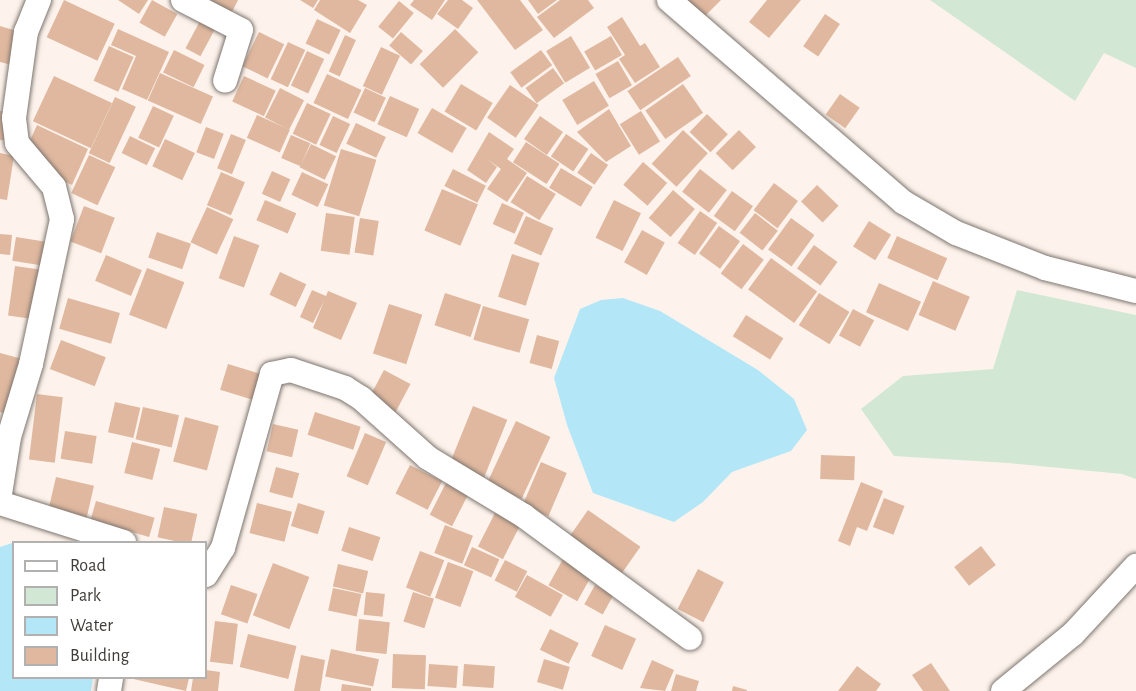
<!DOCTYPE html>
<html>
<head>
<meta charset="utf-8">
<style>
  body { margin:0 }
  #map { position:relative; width:1136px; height:691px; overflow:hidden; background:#fdf3ec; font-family:"Alegreya Sans",sans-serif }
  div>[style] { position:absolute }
  .green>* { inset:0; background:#d3e8d4 }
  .water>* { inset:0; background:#b3e7f8 }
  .building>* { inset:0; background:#e0b89f; transform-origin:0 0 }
  .roads { filter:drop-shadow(0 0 2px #7d756f) drop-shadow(0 0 2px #7d756f) }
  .street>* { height:24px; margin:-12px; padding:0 12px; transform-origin:12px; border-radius:12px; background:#fff }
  span { translate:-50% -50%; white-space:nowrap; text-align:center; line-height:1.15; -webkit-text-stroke:4.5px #fff; paint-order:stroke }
  .legend { position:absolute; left:12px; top:541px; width:195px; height:138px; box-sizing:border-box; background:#fff; border:2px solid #b3b1b0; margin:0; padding:8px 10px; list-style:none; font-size:18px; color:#403c39 }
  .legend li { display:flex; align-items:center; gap:12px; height:30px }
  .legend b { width:30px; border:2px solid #b3b1b0 }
</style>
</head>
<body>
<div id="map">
  <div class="green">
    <div style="clip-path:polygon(930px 0,1136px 0,1136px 68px,1104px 53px,1075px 101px)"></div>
    <div style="clip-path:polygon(1017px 290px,1136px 315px,1136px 479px,1122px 474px,1008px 463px,894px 456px,861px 409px,903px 376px,993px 369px)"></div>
  </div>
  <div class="water">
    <div style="clip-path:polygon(623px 298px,660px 311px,758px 370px,794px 399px,807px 430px,791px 451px,732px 472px,703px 502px,674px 522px,593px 493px,567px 425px,554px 378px,580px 309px,601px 300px)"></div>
    <div style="clip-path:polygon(15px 542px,14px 678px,93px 678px,91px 691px,0 691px,0 547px)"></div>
  </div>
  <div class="building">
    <div style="left:64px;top:0;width:56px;height:41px;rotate:25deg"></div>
    <div style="clip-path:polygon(118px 0,148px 0,139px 14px)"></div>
    <div style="left:152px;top:0;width:29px;height:26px;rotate:29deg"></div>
    <div style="clip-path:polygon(197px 0,238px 0,230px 16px)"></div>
    <div style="clip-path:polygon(300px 0,318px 0,313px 8px)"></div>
    <div style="clip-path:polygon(320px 0,358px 0,367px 5px,350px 33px,314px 10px)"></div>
    <div style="clip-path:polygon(414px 0,445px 0,432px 20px,410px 5px)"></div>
    <div style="clip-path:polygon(448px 0,462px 0,473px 8px,458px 29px,437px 14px)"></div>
    <div style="clip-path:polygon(477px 0,520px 0,543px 30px,515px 50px)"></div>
    <div style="clip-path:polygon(528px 0,557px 0,538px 14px)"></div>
    <div style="clip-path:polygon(560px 0,588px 0,594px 8px,554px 38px,537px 17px)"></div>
    <div style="clip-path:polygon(687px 0,721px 0,704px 17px)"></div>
    <div style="clip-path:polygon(767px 0,801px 0,769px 38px,749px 22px)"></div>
    <div style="left:399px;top:1px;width:19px;height:33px;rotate:39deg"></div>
    <div style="left:825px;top:14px;width:18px;height:39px;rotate:34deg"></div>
    <div style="clip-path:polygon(622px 17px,640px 46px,645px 43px,660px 67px,635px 83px,619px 59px,625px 55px,607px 27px)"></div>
    <div style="left:317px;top:19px;width:26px;height:27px;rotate:25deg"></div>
    <div style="left:200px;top:21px;width:17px;height:31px;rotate:28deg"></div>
    <div style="clip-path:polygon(0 26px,20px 32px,12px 65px,0 62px)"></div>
    <div style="clip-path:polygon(118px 29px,169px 52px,147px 100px,122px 89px,136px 56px,111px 45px)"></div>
    <div style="left:455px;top:29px;width:33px;height:50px;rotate:45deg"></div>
    <div style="left:259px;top:32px;width:28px;height:38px;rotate:26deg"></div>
    <div style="left:401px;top:32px;width:29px;height:18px;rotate:41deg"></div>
    <div style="left:345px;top:35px;width:12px;height:40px;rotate:24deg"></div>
    <div style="left:571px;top:36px;width:37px;height:29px;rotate:59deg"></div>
    <div style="left:611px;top:36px;width:22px;height:31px;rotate:60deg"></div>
    <div style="left:288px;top:42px;width:19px;height:41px;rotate:25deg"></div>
    <div style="left:109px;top:46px;width:27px;height:38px;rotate:24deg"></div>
    <div style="left:381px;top:47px;width:21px;height:43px;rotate:25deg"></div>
    <div style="left:174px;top:50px;width:34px;height:25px;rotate:26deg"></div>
    <div style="left:541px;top:50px;width:19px;height:38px;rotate:54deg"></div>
    <div style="left:307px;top:51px;width:19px;height:38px;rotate:25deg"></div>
    <div style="left:678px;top:57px;width:23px;height:61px;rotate:56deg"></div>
    <div style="left:618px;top:61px;width:28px;height:26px;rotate:60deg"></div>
    <div style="left:553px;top:68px;width:19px;height:34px;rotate:54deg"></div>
    <div style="left:160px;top:73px;width:58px;height:30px;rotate:24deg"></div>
    <div style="left:327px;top:74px;width:38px;height:32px;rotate:25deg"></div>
    <div style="left:54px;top:76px;width:64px;height:50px;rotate:25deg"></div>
    <div style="left:244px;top:76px;width:35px;height:28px;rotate:25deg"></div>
    <div style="left:594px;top:81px;width:29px;height:37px;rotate:59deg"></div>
    <div style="left:461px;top:84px;width:37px;height:32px;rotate:31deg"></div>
    <div style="left:683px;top:84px;width:35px;height:46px;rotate:55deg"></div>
    <div style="left:510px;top:85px;width:35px;height:40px;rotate:35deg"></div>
    <div style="left:280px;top:88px;width:27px;height:33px;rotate:27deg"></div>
    <div style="left:365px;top:88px;width:23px;height:27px;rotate:25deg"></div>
    <div style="left:840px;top:94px;width:24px;height:25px;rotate:35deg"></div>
    <div style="left:390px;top:96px;width:32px;height:31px;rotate:24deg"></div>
    <div style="left:115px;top:97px;width:23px;height:62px;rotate:25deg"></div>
    <div style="left:307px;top:103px;width:26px;height:34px;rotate:25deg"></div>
    <div style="left:153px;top:106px;width:23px;height:35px;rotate:25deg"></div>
    <div style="left:432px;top:108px;width:40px;height:29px;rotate:30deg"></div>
    <div style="clip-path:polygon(609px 109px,631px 146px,606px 162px,577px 132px)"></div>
    <div style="clip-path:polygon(0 111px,13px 111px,11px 141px,0 140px)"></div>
    <div style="left:641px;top:111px;width:36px;height:25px;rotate:58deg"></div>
    <div style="left:707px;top:114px;width:29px;height:25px;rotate:44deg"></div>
    <div style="left:257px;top:115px;width:36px;height:25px;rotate:24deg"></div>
    <div style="left:333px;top:116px;width:19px;height:32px;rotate:25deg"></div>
    <div style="left:540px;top:116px;width:28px;height:28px;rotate:35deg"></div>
    <div style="left:356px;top:123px;width:33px;height:23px;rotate:25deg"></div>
    <div style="clip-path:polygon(37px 125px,88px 149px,72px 185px,47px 173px,28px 145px)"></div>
    <div style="left:206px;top:127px;width:19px;height:27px;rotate:21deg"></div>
    <div style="left:683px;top:130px;width:34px;height:46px;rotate:43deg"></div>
    <div style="left:739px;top:130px;width:24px;height:33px;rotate:45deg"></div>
    <div style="clip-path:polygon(489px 132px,514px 149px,507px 159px,527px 173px,507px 202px,487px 189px,501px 169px,487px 159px,497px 167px,486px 183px,467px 170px)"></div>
    <div style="left:231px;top:134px;width:16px;height:37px;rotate:22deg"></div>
    <div style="left:566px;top:134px;width:27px;height:27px;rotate:34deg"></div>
    <div style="left:291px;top:135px;width:21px;height:25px;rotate:23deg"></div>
    <div style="left:130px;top:136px;width:28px;height:19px;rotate:26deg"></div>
    <div style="left:165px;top:139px;width:33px;height:30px;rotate:25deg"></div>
    <div style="left:526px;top:142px;width:40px;height:24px;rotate:33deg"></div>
    <div style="left:311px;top:144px;width:28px;height:26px;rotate:26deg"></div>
    <div style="left:341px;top:149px;width:37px;height:59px;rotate:17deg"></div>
    <div style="clip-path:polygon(0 153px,14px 156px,7px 200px,0 199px)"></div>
    <div style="left:591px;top:153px;width:21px;height:24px;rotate:35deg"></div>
    <div style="left:89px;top:155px;width:29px;height:42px;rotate:25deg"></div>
    <div style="left:643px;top:162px;width:32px;height:30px;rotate:41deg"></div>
    <div style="left:561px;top:168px;width:37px;height:23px;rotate:31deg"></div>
    <div style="left:453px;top:169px;width:37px;height:19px;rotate:27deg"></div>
    <div style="left:700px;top:169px;width:34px;height:29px;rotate:38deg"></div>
    <div style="left:272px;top:171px;width:20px;height:25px;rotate:24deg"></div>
    <div style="left:221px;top:172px;width:26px;height:36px;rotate:23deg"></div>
    <div style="left:302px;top:172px;width:29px;height:25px;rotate:25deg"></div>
    <div style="left:527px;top:176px;width:34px;height:31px;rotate:32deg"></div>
    <div style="left:774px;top:183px;width:30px;height:34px;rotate:37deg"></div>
    <div style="left:817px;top:185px;width:30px;height:23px;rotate:44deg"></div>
    <div style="left:442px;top:189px;width:39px;height:45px;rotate:23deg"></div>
    <div style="left:673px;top:190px;width:29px;height:37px;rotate:41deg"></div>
    <div style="left:732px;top:191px;width:26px;height:31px;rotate:36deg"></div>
    <div style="left:265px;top:200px;width:34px;height:22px;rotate:23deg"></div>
    <div style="left:614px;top:200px;width:30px;height:42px;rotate:26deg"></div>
    <div style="left:502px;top:203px;width:24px;height:23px;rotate:24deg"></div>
    <div style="left:84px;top:206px;width:33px;height:38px;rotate:21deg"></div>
    <div style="left:207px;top:207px;width:29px;height:39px;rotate:25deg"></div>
    <div style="left:700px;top:211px;width:21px;height:39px;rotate:35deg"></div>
    <div style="left:326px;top:213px;width:29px;height:38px;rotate:8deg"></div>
    <div style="left:755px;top:213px;width:29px;height:25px;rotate:38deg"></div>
    <div style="left:526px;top:216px;width:30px;height:30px;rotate:24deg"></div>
    <div style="left:360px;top:218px;width:19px;height:35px;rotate:9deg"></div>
    <div style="left:791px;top:218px;width:29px;height:39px;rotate:36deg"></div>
    <div style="left:869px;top:221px;width:26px;height:30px;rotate:32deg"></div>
    <div style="left:719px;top:226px;width:26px;height:34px;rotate:36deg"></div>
    <div style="left:642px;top:230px;width:26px;height:37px;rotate:29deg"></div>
    <div style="left:157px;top:232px;width:36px;height:27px;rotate:19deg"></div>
    <div style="clip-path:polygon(0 234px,12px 235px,10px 255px,0 254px)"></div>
    <div style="left:234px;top:236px;width:27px;height:45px;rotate:20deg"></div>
    <div style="left:897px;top:236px;width:55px;height:24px;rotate:24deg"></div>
    <div style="left:16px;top:237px;width:38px;height:24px;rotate:9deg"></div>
    <div style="left:743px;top:244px;width:26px;height:37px;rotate:37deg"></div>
    <div style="left:814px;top:245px;width:29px;height:29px;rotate:36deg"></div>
    <div style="left:512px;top:254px;width:29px;height:45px;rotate:18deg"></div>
    <div style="left:106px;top:255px;width:39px;height:28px;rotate:23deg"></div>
    <div style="left:771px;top:258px;width:57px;height:39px;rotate:36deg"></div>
    <div style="left:15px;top:266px;width:28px;height:50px;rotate:8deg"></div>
    <div style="left:147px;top:268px;width:40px;height:50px;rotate:21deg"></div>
    <div style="left:280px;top:272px;width:29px;height:25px;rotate:25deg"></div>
    <div style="left:933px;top:281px;width:40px;height:37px;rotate:23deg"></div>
    <div style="left:879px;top:283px;width:46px;height:32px;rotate:24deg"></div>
    <div style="clip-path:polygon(312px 290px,326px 296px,328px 291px,357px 303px,341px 340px,313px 328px,324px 301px,313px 323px,300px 317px)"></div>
    <div style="left:445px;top:293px;width:38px;height:34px;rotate:18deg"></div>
    <div style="left:819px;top:293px;width:36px;height:38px;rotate:32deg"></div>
    <div style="left:68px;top:298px;width:54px;height:32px;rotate:16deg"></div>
    <div style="left:389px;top:304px;width:35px;height:52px;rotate:18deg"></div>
    <div style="left:483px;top:306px;width:48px;height:35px;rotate:16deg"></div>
    <div style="left:853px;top:309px;width:24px;height:30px;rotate:28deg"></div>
    <div style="left:746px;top:315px;width:44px;height:25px;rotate:32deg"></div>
    <div style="left:537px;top:335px;width:23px;height:29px;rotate:15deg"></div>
    <div style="left:61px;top:340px;width:48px;height:31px;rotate:21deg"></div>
    <div style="clip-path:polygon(0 353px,30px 361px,15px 416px,0 412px)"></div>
    <div style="left:228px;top:364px;width:34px;height:27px;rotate:17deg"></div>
    <div style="left:384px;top:370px;width:30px;height:32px;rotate:28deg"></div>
    <div style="left:37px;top:394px;width:26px;height:66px;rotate:7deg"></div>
    <div style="left:115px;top:402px;width:26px;height:31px;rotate:13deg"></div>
    <div style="left:473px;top:406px;width:37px;height:65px;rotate:22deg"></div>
    <div style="left:143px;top:407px;width:37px;height:33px;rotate:13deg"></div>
    <div style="left:315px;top:412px;width:48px;height:24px;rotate:18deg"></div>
    <div style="left:185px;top:417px;width:35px;height:46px;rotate:15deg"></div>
    <div style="left:516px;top:421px;width:38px;height:68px;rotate:25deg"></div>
    <div style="left:273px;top:424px;width:26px;height:28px;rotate:13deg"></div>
    <div style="left:65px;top:431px;width:32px;height:28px;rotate:9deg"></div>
    <div style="left:365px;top:433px;width:23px;height:47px;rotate:23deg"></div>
    <div style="left:132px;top:442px;width:29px;height:32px;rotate:14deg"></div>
    <div style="left:821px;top:455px;width:34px;height:24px;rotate:2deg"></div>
    <div style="left:541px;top:462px;width:28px;height:47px;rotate:23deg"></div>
    <div style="left:410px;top:465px;width:36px;height:32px;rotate:27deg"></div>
    <div style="left:276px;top:467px;width:24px;height:26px;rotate:15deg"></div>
    <div style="left:56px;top:477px;width:39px;height:35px;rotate:13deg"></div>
    <div style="left:447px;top:481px;width:25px;height:38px;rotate:27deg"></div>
    <div style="clip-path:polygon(861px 482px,883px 491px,867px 531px,857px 527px,850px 546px,838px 541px)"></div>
    <div style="left:884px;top:498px;width:22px;height:31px;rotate:21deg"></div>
    <div style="left:96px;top:501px;width:61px;height:20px;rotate:16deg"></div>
    <div style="left:257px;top:503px;width:36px;height:31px;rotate:14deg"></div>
    <div style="left:298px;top:503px;width:28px;height:24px;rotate:17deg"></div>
    <div style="left:164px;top:507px;width:34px;height:31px;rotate:12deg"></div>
    <div style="left:497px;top:509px;width:28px;height:42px;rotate:27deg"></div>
    <div style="left:588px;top:510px;width:64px;height:38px;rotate:35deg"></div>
    <div style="left:445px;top:525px;width:30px;height:30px;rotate:21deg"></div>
    <div style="left:349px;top:527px;width:33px;height:25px;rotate:18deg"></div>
    <div style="left:981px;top:546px;width:24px;height:34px;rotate:52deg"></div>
    <div style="left:472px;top:547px;width:30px;height:20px;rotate:24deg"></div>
    <div style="left:420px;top:551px;width:26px;height:39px;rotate:21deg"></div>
    <div style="left:563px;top:559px;width:33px;height:30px;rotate:29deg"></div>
    <div style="left:505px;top:560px;width:25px;height:23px;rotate:27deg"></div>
    <div style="left:448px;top:562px;width:27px;height:38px;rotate:20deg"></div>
    <div style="left:273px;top:563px;width:39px;height:56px;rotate:21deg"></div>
    <div style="left:338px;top:564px;width:31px;height:23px;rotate:13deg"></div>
    <div style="left:698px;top:569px;width:29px;height:45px;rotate:27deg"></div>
    <div style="left:527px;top:575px;width:41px;height:25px;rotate:29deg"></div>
    <div style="left:231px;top:585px;width:28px;height:31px;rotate:19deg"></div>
    <div style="left:595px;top:585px;width:21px;height:22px;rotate:29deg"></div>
    <div style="left:333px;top:588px;width:29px;height:23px;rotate:12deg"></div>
    <div style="left:366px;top:592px;width:19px;height:23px;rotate:6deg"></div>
    <div style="left:413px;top:592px;width:22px;height:31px;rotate:18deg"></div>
    <div style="left:359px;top:619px;width:31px;height:32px;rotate:6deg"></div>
    <div style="left:215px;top:621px;width:23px;height:41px;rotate:7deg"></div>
    <div style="left:605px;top:625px;width:34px;height:34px;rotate:24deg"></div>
    <div style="left:550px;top:629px;width:32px;height:23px;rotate:26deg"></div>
    <div style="left:248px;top:634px;width:50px;height:34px;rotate:14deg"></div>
    <div style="left:331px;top:649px;width:49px;height:28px;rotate:12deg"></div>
    <div style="left:393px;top:654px;width:33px;height:34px;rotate:2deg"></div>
    <div style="clip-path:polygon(301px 655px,325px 660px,320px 691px,294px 691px)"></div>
    <div style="left:544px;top:659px;width:27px;height:24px;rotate:17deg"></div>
    <div style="clip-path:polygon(652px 660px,674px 670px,665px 691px,640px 688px)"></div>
    <div style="clip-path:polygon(931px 663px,950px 691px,923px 691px,912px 675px)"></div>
    <div style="left:429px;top:664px;width:29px;height:22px;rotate:4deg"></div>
    <div style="left:464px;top:664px;width:31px;height:22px;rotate:4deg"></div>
    <div style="clip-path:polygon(857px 666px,881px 684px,876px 691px,838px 691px)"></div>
    <div style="clip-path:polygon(206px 670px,220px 672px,218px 691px,191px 691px,193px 678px,206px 678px)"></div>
    <div style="clip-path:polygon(676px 674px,699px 681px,696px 691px,671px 691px)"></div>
    <div style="clip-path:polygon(129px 678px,189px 678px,186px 691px)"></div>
    <div style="clip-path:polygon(342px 684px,371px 688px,371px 691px,341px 691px)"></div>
    <div style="clip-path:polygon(733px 686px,747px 690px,747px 691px,732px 691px)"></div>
  </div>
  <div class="roads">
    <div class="street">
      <div style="left:183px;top:0;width:65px;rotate:27.3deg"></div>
      <div style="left:241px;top:30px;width:53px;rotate:107.4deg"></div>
      <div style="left:669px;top:0;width:309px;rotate:40.8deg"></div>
      <div style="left:903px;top:202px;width:61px;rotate:30.3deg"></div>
      <div style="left:956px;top:233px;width:96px;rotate:21.5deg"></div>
      <div style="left:1045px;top:268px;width:94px;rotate:14.2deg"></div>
      <div style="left:0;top:494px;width:58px;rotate:-81deg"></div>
      <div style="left:9px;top:437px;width:76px;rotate:-73.2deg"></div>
      <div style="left:31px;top:364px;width:148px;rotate:-77.9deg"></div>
      <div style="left:62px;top:219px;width:33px;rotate:-104deg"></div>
      <div style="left:54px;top:187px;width:57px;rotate:-130.1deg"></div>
      <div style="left:17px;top:143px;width:25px;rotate:-97deg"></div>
      <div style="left:14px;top:118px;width:87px;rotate:-82.1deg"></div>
      <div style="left:26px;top:32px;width:35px;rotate:-68deg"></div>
      <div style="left:0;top:503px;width:130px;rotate:17.5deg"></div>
      <div style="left:206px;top:575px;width:32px;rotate:-58deg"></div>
      <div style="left:223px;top:548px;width:181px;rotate:-74.3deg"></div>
      <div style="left:272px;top:374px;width:19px;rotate:-12deg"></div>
      <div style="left:291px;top:370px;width:57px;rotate:18.4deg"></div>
      <div style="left:345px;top:388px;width:19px;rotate:32deg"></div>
      <div style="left:361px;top:398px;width:90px;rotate:41.8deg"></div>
      <div style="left:428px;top:458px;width:112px;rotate:31.1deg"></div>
      <div style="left:524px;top:516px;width:206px;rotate:36.3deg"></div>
      <div style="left:109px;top:691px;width:13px;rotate:-81deg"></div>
      <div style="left:1003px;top:691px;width:90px;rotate:-39.2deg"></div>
      <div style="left:1073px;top:634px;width:93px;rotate:-47.2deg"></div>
    </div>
  </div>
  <ul class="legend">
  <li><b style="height:8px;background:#fff"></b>Road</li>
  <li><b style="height:16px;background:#d3e8d4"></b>Park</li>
  <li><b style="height:16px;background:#b3e7f8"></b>Water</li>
  <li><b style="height:16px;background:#e0b89f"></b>Building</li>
  </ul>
</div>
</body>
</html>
